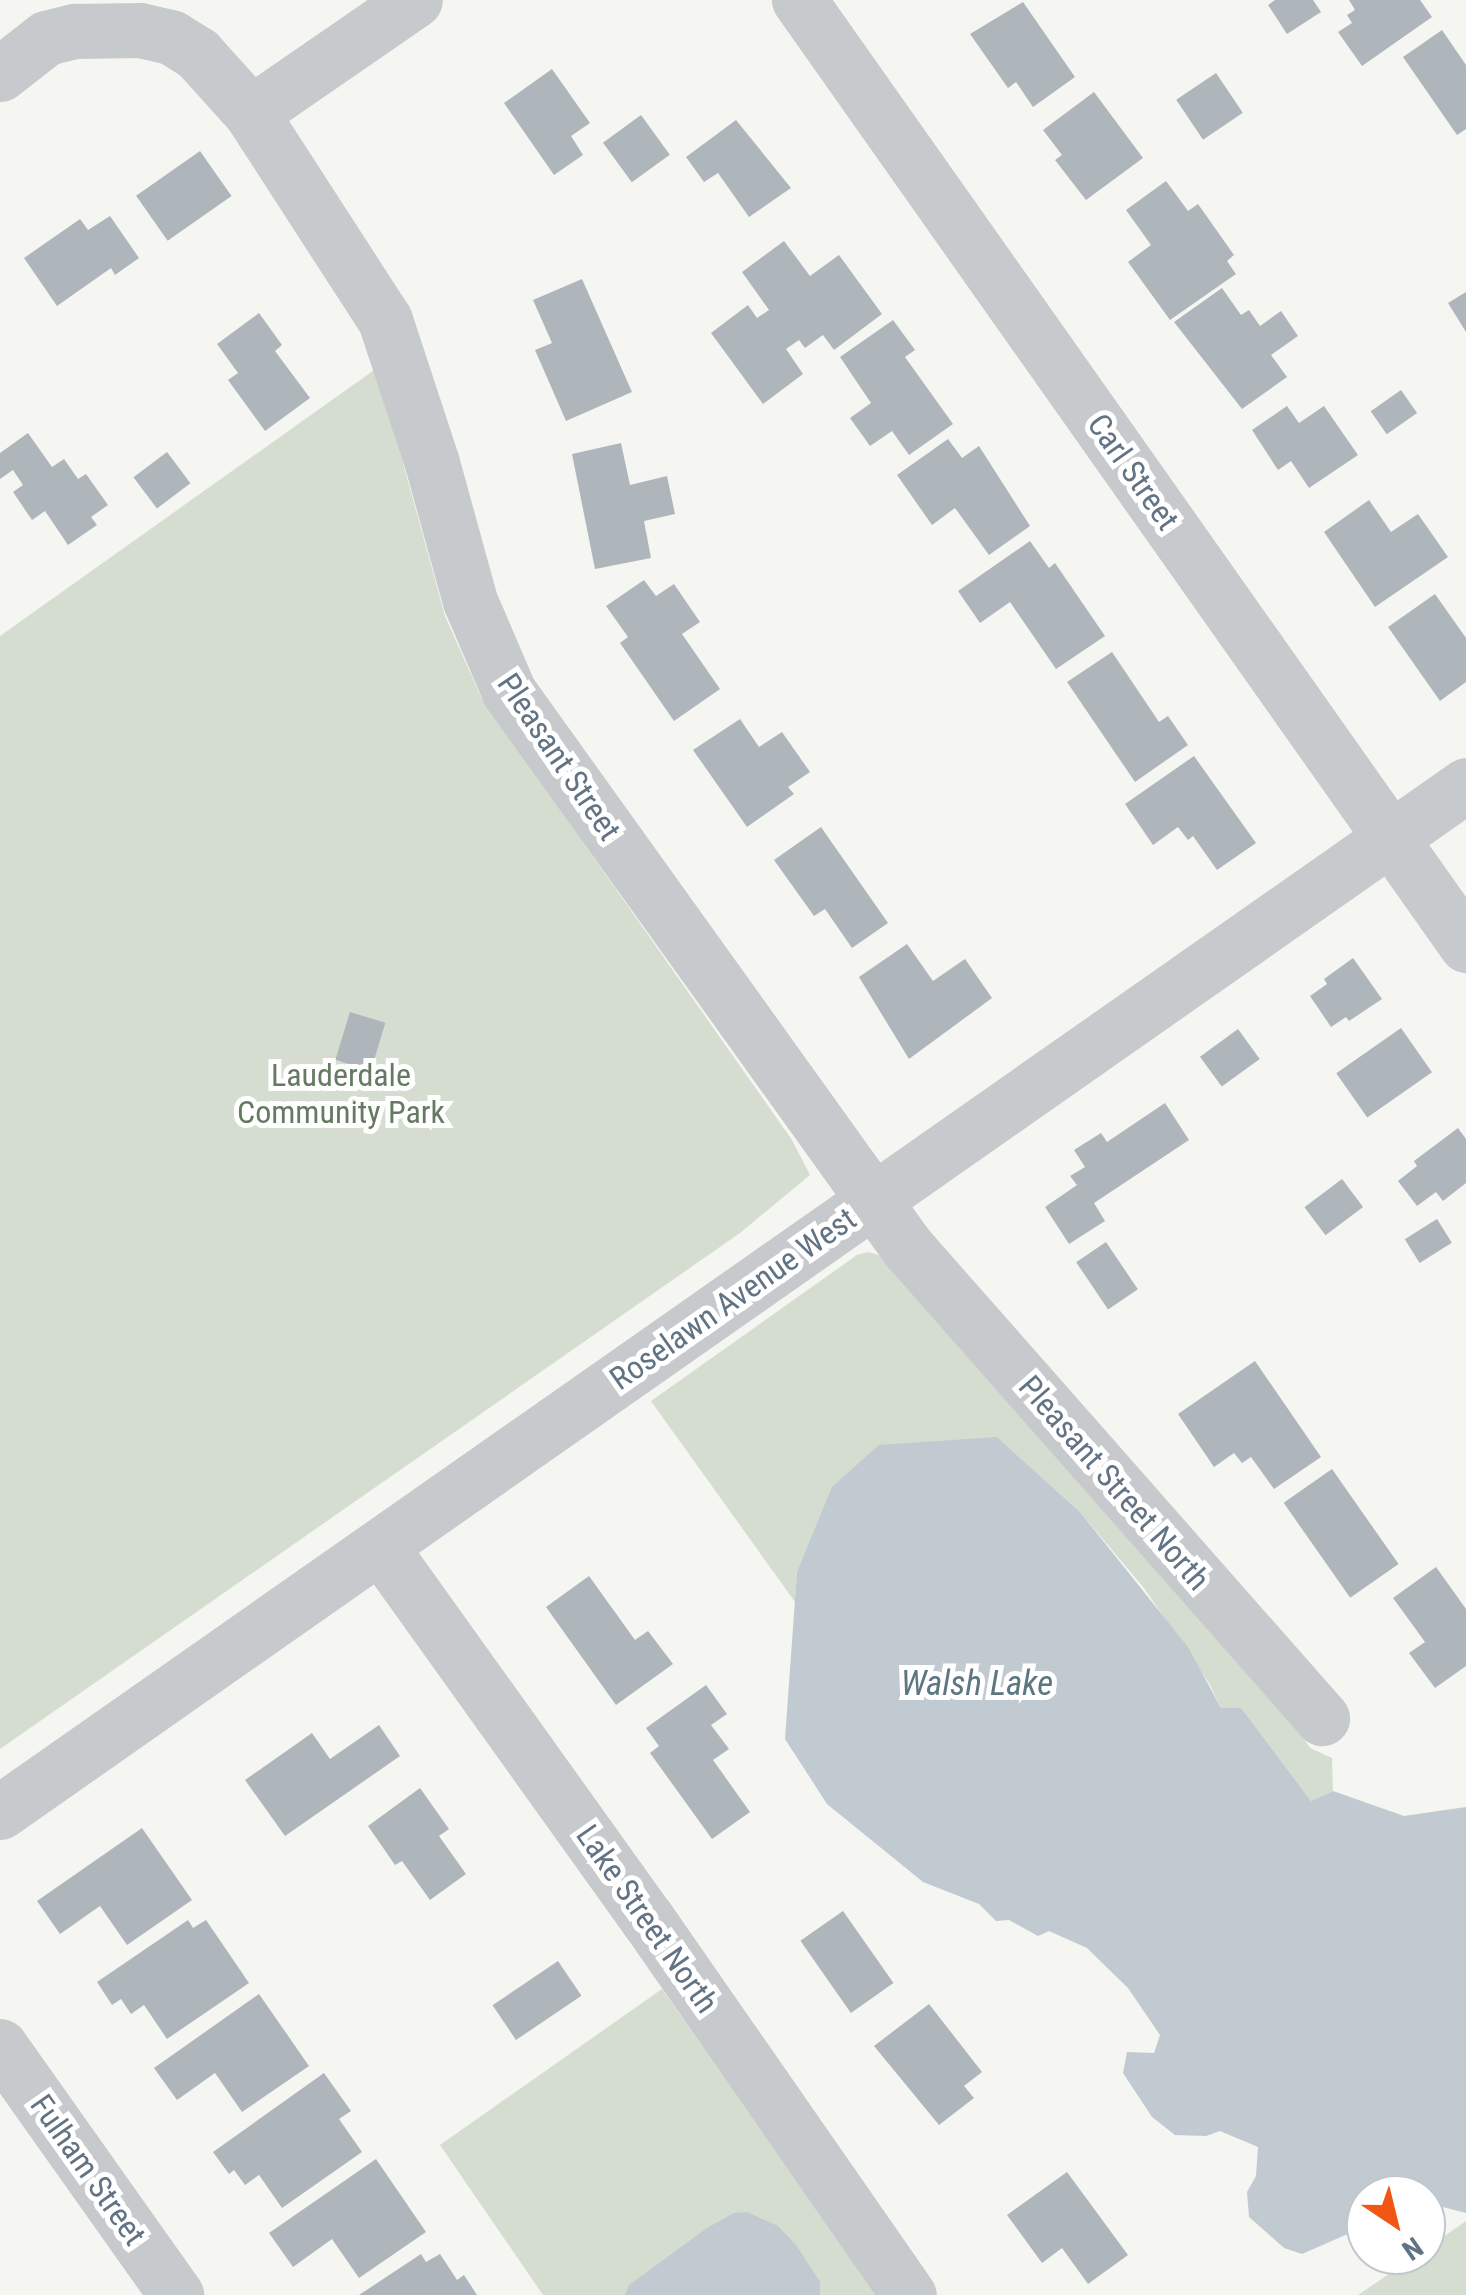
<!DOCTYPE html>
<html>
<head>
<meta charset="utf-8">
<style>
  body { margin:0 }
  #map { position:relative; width:1466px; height:2295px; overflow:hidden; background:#f5f5f1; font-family:"Roboto Condensed",sans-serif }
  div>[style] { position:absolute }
  .green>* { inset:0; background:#d5ddd1 }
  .water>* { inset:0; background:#c0cad0 }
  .building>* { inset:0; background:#afb6bb; transform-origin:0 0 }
  .minor>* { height:55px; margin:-27.5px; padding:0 27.5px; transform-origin:27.5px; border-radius:27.5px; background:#c7cacd }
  span { translate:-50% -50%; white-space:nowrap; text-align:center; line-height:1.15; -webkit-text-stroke:10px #fff; paint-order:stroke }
  .street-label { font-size:32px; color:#627384 }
  .park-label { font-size:32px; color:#657b61 }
  .water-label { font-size:35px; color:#5d7682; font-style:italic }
  .north { position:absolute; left:1346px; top:2175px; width:100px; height:100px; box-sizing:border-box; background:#fff; border:2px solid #c0c7ce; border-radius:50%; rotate:145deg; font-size:28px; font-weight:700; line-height:40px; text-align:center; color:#627384 }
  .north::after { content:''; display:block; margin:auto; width:35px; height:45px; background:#f15615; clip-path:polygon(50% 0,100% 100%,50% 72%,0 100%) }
</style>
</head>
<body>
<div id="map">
  <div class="green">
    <div style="clip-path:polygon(377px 368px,445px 616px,481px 697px,792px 1140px,810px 1175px,740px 1233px,0 1749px,0 636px)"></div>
    <div style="clip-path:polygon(868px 1252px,879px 1255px,1297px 1727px,1310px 1748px,1332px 1758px,1333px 1791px,1311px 1801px,1241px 1709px,1221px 1708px,1209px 1683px,1144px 1588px,1080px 1512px,997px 1437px,797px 1571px,795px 1602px,651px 1401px,857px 1255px)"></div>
    <div style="clip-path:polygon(662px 1989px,877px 2295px,543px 2295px,440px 2145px)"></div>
    <div style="clip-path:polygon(1466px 2221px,1466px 2295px,1358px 2295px,1417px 2255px,1426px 2255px,1426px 2249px)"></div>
  </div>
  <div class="water">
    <div style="clip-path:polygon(997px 1437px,1080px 1512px,1188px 1647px,1221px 1708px,1241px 1708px,1311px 1801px,1333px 1791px,1404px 1816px,1466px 1807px,1466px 2213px,1435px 2205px,1426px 2207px,1426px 2195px,1366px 2195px,1366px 2226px,1302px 2254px,1284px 2248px,1249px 2217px,1247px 2192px,1256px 2176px,1258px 2147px,1220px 2131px,1206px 2136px,1175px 2135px,1152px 2117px,1123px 2073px,1127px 2052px,1154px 2053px,1160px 2035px,1128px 1988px,1087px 1948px,1049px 1931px,1038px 1936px,1009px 1920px,996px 1921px,979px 1904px,923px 1882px,827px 1804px,785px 1739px,797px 1572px,832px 1487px,879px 1445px)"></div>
    <div style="clip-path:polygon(747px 2212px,778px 2226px,796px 2245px,820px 2282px,820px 2295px,625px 2295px,629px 2285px,707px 2228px,734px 2213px)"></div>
  </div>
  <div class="building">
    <div style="clip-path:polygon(1275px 0,1313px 0,1321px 12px,1287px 34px,1268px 5px)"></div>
    <div style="clip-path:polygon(1349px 0,1420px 0,1432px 17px,1362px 66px,1338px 32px,1352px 23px,1347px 15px,1355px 10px)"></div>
    <div style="clip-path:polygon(1023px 2px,1075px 77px,1033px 107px,1016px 82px,1008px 88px,970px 34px)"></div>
    <div style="clip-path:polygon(1442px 30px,1466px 65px,1466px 129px,1457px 135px,1403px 57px)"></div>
    <div style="clip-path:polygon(552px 69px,590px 123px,571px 136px,583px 155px,554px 175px,504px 103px)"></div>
    <div style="left:1216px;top:73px;width:48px;height:48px;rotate:56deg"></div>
    <div style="clip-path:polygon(1094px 92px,1143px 158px,1086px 200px,1055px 160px,1062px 155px,1043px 130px)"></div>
    <div style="left:641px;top:115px;width:49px;height:47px;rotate:54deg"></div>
    <div style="clip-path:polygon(736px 120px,791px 188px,749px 217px,718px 173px,704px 182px,686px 157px)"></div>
    <div style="left:200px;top:151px;width:55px;height:78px;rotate:55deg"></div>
    <div style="clip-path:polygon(1166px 181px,1188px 211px,1198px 204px,1234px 255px,1227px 261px,1236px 274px,1170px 320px,1128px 262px,1151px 245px,1126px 210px)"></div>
    <div style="clip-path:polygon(110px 216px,139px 258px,115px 275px,111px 268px,57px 306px,24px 258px,80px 219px,88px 230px)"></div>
    <div style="clip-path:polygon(784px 241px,810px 276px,839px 255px,882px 314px,834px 350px,823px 335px,805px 348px,799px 340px,786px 349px,803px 374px,763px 404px,711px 333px,748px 305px,757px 318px,769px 310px,742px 272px)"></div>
    <div style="clip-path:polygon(582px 279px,632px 392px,566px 421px,535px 350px,552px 343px,533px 300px)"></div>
    <div style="clip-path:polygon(1222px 288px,1241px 315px,1249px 310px,1260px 326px,1281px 311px,1298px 336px,1271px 355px,1287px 377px,1242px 409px,1174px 322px)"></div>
    <div style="clip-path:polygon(1466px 292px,1466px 332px,1448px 303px)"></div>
    <div style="clip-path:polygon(259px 313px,282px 345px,275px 351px,310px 398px,265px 431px,228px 380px,238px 373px,217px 344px)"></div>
    <div style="clip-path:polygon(893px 320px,915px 350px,905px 357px,953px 424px,909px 455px,892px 431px,870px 446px,850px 418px,871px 403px,840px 357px)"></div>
    <div style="left:1401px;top:390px;width:28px;height:37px;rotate:55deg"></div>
    <div style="clip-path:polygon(1287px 406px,1299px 423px,1324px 406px,1358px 455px,1309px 488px,1291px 461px,1278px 470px,1252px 430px)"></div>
    <div style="clip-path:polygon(28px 433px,52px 467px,64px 459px,78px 479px,86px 474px,108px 505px,91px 517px,97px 525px,68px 545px,45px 511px,32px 520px,13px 492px,23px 485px,13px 470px,0 479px,0 453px)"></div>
    <div style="clip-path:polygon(948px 439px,962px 458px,979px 446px,1030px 526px,989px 555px,955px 508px,932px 525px,897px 475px)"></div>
    <div style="clip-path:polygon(621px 443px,630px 485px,667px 476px,675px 514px,644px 521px,651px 558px,595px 569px,572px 454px)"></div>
    <div style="left:167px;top:452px;width:39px;height:42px;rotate:53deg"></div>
    <div style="clip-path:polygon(1369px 500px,1391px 532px,1418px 514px,1448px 557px,1375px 607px,1324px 532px)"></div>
    <div style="clip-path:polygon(1030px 541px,1049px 568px,1055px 563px,1105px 636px,1056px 669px,1010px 602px,980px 623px,958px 591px)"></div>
    <div style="clip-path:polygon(644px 580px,656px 596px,674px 584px,700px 622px,682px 634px,720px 689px,674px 721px,620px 643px,628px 637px,606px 606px)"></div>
    <div style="clip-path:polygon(1435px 594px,1466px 638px,1466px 682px,1440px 701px,1388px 627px)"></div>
    <div style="clip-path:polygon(1112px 652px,1159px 722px,1168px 716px,1188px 745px,1135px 782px,1067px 682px)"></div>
    <div style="clip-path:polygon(740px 719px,759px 747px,782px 732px,810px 772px,788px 787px,794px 794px,747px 827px,693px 750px)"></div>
    <div style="clip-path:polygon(1194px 756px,1256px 843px,1217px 870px,1193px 836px,1188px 840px,1178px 827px,1153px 845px,1125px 804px)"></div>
    <div style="clip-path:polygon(821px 827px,888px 923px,852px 948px,825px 909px,814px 916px,774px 860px)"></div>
    <div style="clip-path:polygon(907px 944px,933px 981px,965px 959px,992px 998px,909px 1059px,859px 977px)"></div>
    <div style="clip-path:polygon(1353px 958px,1382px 999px,1349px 1021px,1346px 1017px,1331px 1027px,1310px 996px,1327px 984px,1324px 979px)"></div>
    <div style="left:350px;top:1012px;width:37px;height:50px;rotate:17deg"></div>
    <div style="left:1401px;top:1028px;width:54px;height:79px;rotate:55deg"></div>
    <div style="left:1238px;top:1029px;width:37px;height:47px;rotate:54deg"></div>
    <div style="clip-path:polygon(1165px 1103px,1189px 1140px,1094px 1203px,1105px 1221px,1069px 1244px,1045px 1207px,1077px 1185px,1070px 1176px,1085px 1167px,1074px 1150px,1101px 1133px,1107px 1142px)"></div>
    <div style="clip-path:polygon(1458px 1128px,1466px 1139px,1466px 1183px,1443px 1201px,1436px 1192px,1417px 1206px,1398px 1181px,1417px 1166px,1414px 1161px)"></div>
    <div style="left:1342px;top:1179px;width:35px;height:47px;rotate:53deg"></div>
    <div style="left:1437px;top:1219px;width:28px;height:38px;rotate:58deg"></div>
    <div style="left:1106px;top:1242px;width:57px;height:36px;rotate:56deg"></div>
    <div style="clip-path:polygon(1255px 1361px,1321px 1457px,1274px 1489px,1251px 1457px,1242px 1463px,1234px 1453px,1214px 1467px,1178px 1414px)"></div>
    <div style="left:1332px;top:1469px;width:116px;height:59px;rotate:55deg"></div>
    <div style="clip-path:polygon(1436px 1567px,1466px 1609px,1466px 1666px,1435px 1688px,1409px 1653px,1425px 1642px,1393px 1598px)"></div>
    <div style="clip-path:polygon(589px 1576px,635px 1640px,648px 1631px,673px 1664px,616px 1705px,546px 1607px)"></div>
    <div style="clip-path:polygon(706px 1685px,727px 1714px,711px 1725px,729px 1749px,713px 1760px,750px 1812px,712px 1839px,650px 1753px,659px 1746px,646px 1728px)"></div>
    <div style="clip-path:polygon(379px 1725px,400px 1756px,285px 1836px,245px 1780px,312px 1733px,330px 1759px)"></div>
    <div style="clip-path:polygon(420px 1788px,449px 1829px,439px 1836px,466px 1874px,430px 1900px,402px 1861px,395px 1865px,368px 1826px)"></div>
    <div style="clip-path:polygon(142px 1828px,192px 1900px,127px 1945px,100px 1906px,60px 1934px,37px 1901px)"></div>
    <div style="left:843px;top:1911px;width:88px;height:52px;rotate:55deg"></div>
    <div style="clip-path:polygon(188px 1920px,193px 1928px,206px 1920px,249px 1983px,167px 2039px,144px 2005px,131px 2014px,121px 1999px,112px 2005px,97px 1982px)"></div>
    <div style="left:558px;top:1961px;width:42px;height:79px;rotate:56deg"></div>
    <div style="clip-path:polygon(259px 1994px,309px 2066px,242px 2112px,215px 2073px,177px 2100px,154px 2068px)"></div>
    <div style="clip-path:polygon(929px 2004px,982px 2072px,964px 2086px,974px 2098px,939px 2125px,874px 2046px)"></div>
    <div style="clip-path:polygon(324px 2073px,351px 2111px,339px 2119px,362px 2152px,282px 2208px,259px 2175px,245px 2185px,234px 2170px,229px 2174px,213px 2152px)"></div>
    <div style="clip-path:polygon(376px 2159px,426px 2232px,359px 2278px,332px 2239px,293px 2267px,269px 2233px)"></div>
    <div style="clip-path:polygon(1067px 2172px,1128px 2255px,1088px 2284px,1062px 2248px,1042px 2263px,1007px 2215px)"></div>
    <div style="clip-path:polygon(421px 2254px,426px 2262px,440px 2254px,457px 2280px,464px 2275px,477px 2295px,359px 2295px)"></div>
  </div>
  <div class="minor">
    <div style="left:799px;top:0;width:1157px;rotate:54.78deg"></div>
    <div style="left:0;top:74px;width:58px;rotate:-38deg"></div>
    <div style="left:46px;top:38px;width:30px;rotate:-14deg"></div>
    <div style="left:75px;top:31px;width:65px;rotate:-0.9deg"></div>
    <div style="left:140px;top:30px;width:32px;rotate:13deg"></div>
    <div style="left:171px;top:37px;width:31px;rotate:32deg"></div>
    <div style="left:197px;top:53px;width:81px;rotate:48deg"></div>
    <div style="left:251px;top:113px;width:247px;rotate:57.1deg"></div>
    <div style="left:385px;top:320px;width:151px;rotate:71.8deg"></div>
    <div style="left:432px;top:463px;width:143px;rotate:74.6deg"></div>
    <div style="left:470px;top:601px;width:99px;rotate:66.8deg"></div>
    <div style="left:509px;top:692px;width:683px;rotate:54.36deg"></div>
    <div style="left:907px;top:1247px;width:628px;rotate:48.62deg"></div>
    <div style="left:251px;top:113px;width:199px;rotate:-34.6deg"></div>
    <div style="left:380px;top:1546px;width:460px;rotate:54.4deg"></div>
    <div style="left:648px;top:1920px;width:457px;rotate:55.2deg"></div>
    <div style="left:0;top:1812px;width:1790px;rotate:-35.01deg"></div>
    <div style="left:0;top:2046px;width:305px;rotate:54.7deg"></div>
  </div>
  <div class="street-label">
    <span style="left:1133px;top:472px;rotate:55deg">Carl Street</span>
    <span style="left:559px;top:757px;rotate:56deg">Pleasant Street</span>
    <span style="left:733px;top:1299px;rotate:-35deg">Roselawn Avenue West</span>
    <span style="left:1114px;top:1483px;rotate:49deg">Pleasant Street North</span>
    <span style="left:647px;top:1919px;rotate:55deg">Lake Street North</span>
    <span style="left:88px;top:2170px;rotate:55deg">Fulham Street</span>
  </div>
  <div class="park-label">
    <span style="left:341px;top:1094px">Lauderdale<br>Community Park</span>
  </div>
  <div class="water-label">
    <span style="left:977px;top:1684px">Walsh Lake</span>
  </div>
  <div class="north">N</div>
</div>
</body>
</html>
